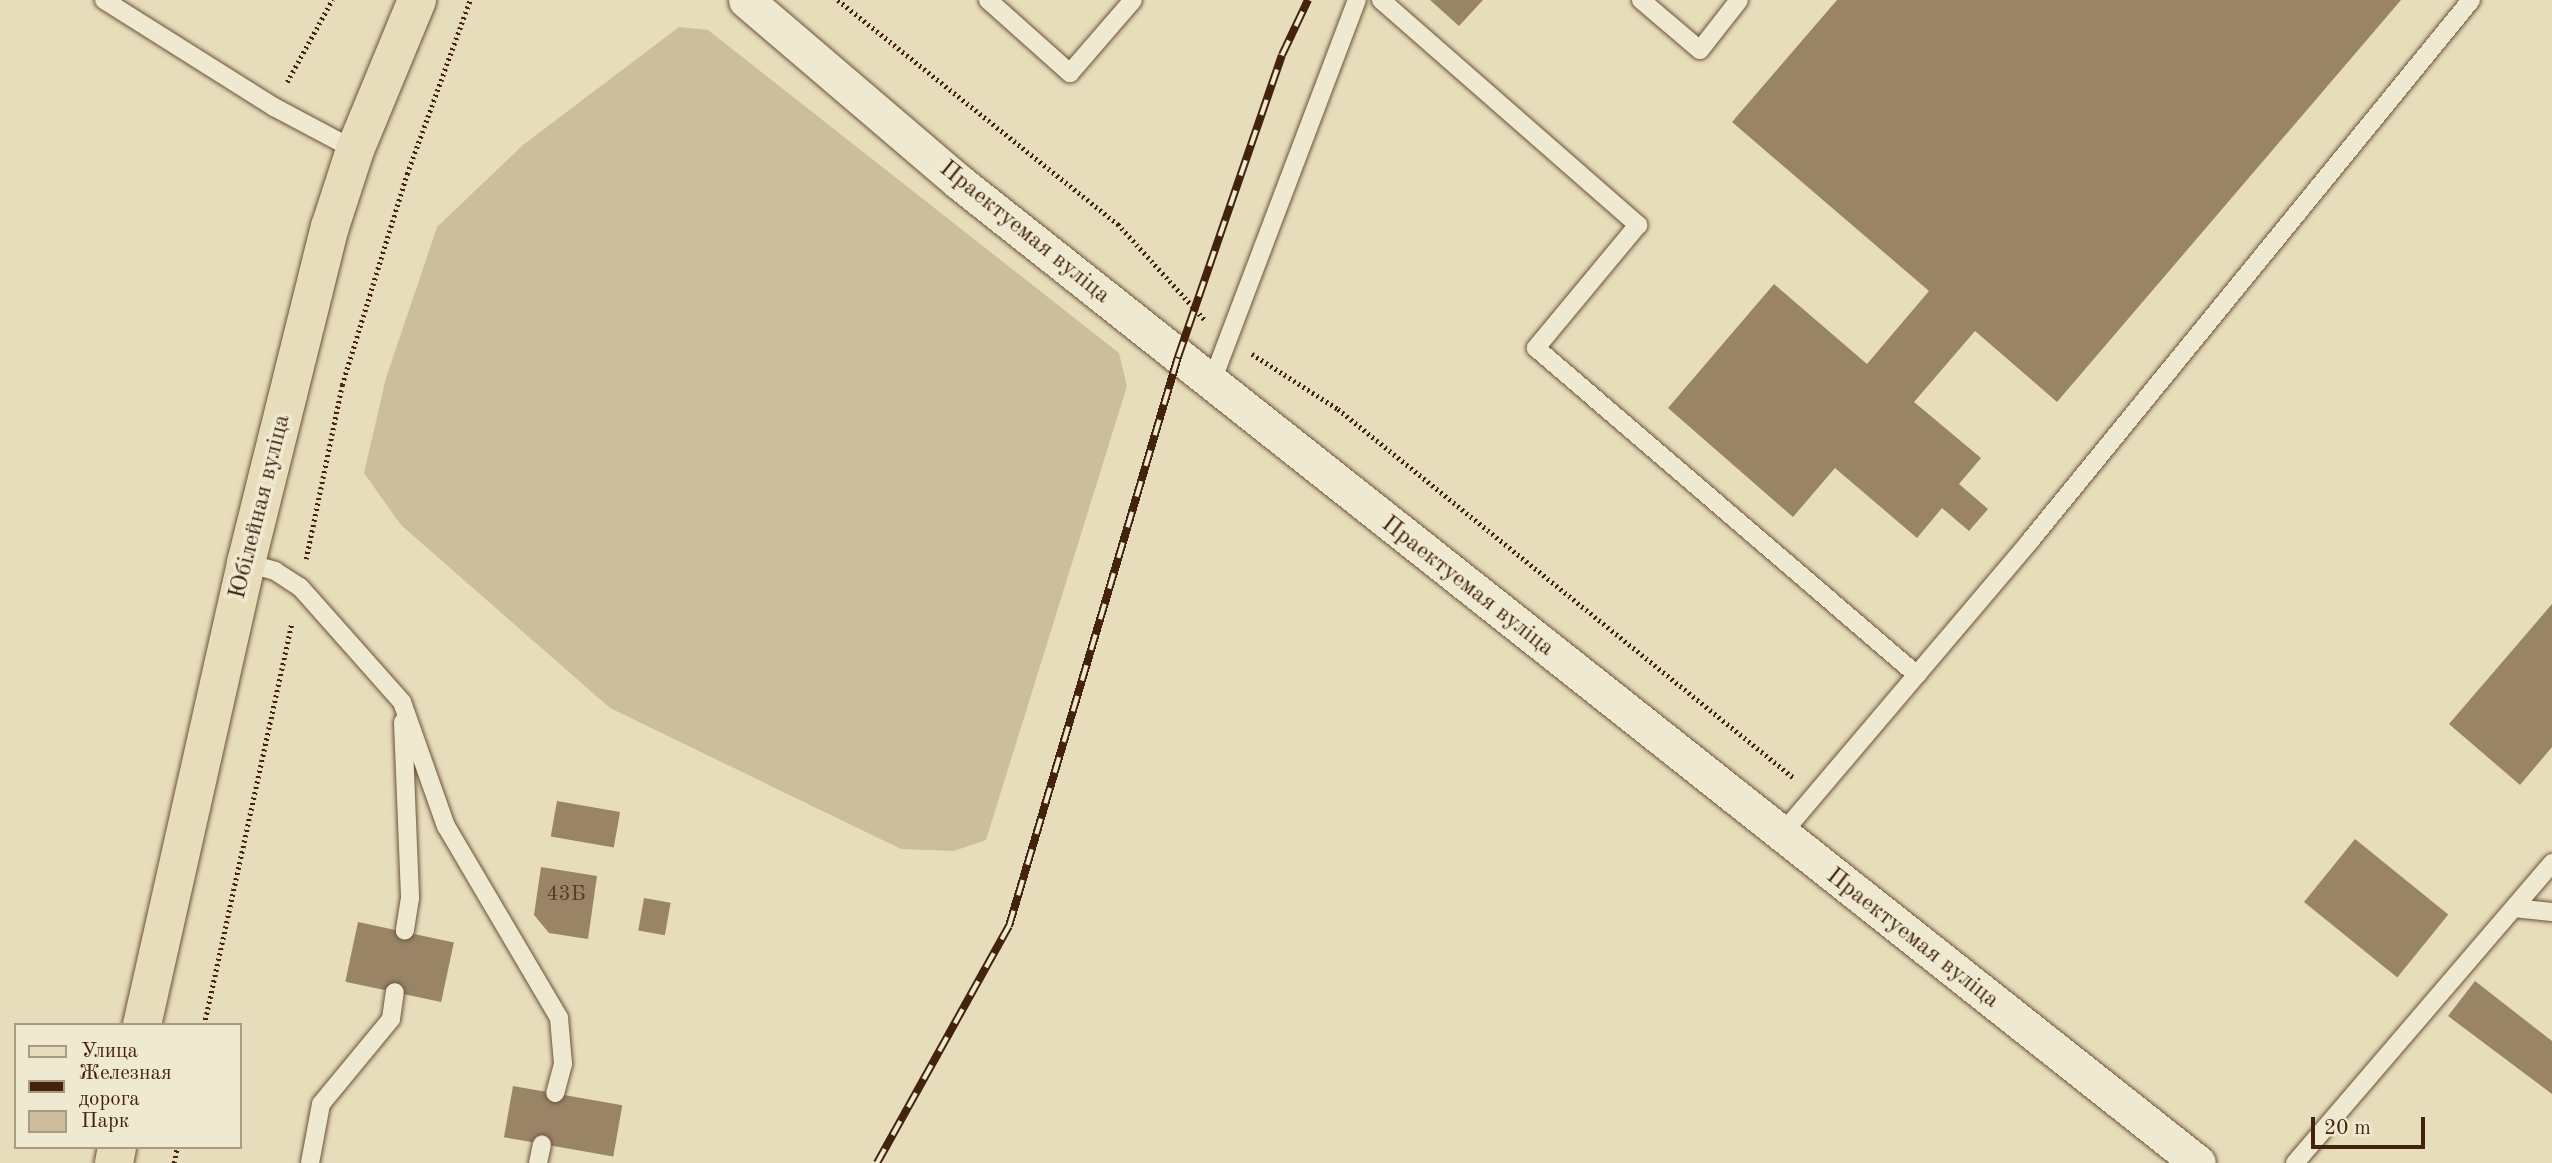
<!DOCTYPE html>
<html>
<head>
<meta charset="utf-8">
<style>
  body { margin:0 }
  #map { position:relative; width:2552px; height:1163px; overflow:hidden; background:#e8ddba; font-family:"Old Standard TT",serif }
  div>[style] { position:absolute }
  .green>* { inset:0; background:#ccbd9c }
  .building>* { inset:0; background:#998466; transform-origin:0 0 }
  .path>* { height:4.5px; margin-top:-2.25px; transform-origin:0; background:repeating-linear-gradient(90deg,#43230c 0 2px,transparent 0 5.5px) }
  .roads { filter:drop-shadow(0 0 2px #6c5238) drop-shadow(0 0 2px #6c5238) }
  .lane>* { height:18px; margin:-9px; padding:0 9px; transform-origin:9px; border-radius:9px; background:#f0e9d2 }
  .street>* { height:35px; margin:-17.5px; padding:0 17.5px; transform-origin:17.5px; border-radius:17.5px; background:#f0e9d2 }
  .primary>* { height:38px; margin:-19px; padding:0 19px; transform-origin:19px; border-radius:19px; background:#e8ddba }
  .rail>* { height:8px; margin-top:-4px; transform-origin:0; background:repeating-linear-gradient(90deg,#f0e9d2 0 16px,#43230c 0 32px); box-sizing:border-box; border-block:2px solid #43230c }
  span { translate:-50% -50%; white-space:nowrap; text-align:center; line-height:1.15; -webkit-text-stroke:7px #f0e9d2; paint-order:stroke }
  .number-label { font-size:21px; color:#583b22 }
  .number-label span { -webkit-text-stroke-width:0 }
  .street-label { font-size:24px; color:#43230c }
  .legend { position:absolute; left:14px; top:1023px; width:228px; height:126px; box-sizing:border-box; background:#f0e9d2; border:2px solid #ab9a83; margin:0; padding:9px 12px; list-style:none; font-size:21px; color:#43230c }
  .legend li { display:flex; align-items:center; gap:14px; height:35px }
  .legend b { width:35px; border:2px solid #ab9a83 }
  .scale { position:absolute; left:2311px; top:1117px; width:114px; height:32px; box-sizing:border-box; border:4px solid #43230c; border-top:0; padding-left:9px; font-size:21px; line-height:24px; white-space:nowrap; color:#43230c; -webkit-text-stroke:5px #f0e9d2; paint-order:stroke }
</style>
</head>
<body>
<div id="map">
  <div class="green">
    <div style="clip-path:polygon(679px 27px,708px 30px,1119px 353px,1127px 386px,986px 840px,954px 851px,901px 849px,610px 708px,401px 525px,364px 473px,386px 378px,437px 227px,523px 145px)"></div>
  </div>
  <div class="building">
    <div style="clip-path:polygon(1430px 0,1483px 0,1459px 26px)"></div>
    <div style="clip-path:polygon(1837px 0,2401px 0,2057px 402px,1975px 331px,1914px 402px,1981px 458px,1959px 484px,1988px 509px,1969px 531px,1942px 508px,1917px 538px,1835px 468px,1793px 517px,1668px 408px,1774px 284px,1867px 364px,1929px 291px,1732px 122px)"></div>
    <div style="clip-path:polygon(2552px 604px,2552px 747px,2520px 785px,2449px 724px)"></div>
    <div style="left:557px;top:801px;width:64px;height:36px;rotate:10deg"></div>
    <div style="left:2355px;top:839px;width:120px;height:81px;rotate:39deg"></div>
    <div style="clip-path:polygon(541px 867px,597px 876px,588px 939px,549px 933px,534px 915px)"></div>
    <div style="left:644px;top:898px;width:27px;height:33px;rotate:10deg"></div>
    <div style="left:358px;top:922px;width:98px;height:61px;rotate:12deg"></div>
    <div style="clip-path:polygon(2475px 981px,2552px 1041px,2552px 1094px,2448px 1016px)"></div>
    <div style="left:513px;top:1086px;width:111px;height:52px;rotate:10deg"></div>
  </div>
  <div class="path">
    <div style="left:838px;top:0;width:359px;rotate:38.7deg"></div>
    <div style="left:1118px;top:224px;width:131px;rotate:47.8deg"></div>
    <div style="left:287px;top:82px;width:94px;rotate:-61.2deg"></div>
    <div style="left:1252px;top:354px;width:102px;rotate:32.6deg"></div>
    <div style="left:1338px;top:409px;width:587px;rotate:38.98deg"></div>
    <div style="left:306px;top:559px;width:178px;rotate:-78.3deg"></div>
    <div style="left:342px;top:385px;width:221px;rotate:-72.9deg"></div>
    <div style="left:407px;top:174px;width:185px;rotate:-70.1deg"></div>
    <div style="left:204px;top:1025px;width:412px;rotate:-77.7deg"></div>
    <div style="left:174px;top:1163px;width:16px;rotate:-79deg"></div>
  </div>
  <div class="roads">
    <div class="lane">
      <div style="left:104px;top:0;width:201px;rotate:32.2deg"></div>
      <div style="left:274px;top:107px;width:92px;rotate:28deg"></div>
      <div style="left:988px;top:0;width:110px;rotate:41.7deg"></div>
      <div style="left:1070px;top:73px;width:96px;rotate:-49.2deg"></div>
      <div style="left:1381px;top:0;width:342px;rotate:41.2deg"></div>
      <div style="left:1638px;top:225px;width:160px;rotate:129.7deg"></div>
      <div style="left:1536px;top:348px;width:502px;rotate:40.64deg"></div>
      <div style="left:1641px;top:0;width:77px;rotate:40.3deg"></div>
      <div style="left:1700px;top:50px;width:63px;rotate:-52deg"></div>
      <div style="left:1211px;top:384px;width:411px;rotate:-69.2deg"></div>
      <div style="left:246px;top:563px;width:30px;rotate:15deg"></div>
      <div style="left:275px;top:571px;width:30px;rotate:33deg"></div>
      <div style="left:300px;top:587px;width:154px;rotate:48.4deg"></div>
      <div style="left:402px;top:702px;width:132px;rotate:70.5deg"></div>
      <div style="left:446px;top:826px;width:223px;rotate:59.5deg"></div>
      <div style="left:559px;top:1018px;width:46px;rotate:85deg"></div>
      <div style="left:563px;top:1064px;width:30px;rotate:105deg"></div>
      <div style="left:403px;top:722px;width:176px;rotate:87.7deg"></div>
      <div style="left:410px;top:898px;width:33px;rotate:99deg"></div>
      <div style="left:1780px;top:836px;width:387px;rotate:-49.7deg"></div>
      <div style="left:2030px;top:541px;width:698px;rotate:-50.81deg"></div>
      <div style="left:2514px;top:908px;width:38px;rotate:6deg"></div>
      <div style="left:310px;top:1163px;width:60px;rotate:-79.4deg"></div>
      <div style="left:321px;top:1104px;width:110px;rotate:-50.5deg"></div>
      <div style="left:391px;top:1019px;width:27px;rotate:-82deg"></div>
      <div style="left:538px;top:1163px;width:19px;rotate:-78deg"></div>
      <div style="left:2295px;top:1163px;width:395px;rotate:-49.4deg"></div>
    </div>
    <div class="street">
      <div style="left:746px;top:0;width:280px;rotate:40.5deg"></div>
      <div style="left:959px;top:182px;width:1580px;rotate:38.37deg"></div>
    </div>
    <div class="primary">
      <div style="left:142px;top:1025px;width:474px;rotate:-77.3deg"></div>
      <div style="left:246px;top:563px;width:346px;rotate:-76deg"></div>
      <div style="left:330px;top:227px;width:81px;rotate:-72deg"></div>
      <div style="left:355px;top:150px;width:162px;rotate:-67.5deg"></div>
      <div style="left:114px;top:1163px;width:16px;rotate:-79deg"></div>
    </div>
  </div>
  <div class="rail">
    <div style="left:877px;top:1163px;width:271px;rotate:-60.9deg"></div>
    <div style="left:1009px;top:926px;width:594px;rotate:-73.46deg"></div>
    <div style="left:1178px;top:357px;width:319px;rotate:-71deg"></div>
    <div style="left:1282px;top:55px;width:61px;rotate:-64.7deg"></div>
  </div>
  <div class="number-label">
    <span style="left:566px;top:895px">43Б</span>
  </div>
  <div class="street-label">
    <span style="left:1024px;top:233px;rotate:39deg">Праектуемая вуліца</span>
    <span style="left:261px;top:507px;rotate:-76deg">Юбілейная вуліца</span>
    <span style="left:1467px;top:587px;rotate:38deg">Праектуемая вуліца</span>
    <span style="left:1912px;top:939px;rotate:38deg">Праектуемая вуліца</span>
  </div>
  <ul class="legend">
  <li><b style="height:9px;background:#e8ddba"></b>Улица</li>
  <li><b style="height:9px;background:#43230c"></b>Железная дорога</li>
  <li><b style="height:19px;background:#ccbd9c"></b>Парк</li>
  </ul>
  <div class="scale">20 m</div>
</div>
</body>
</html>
